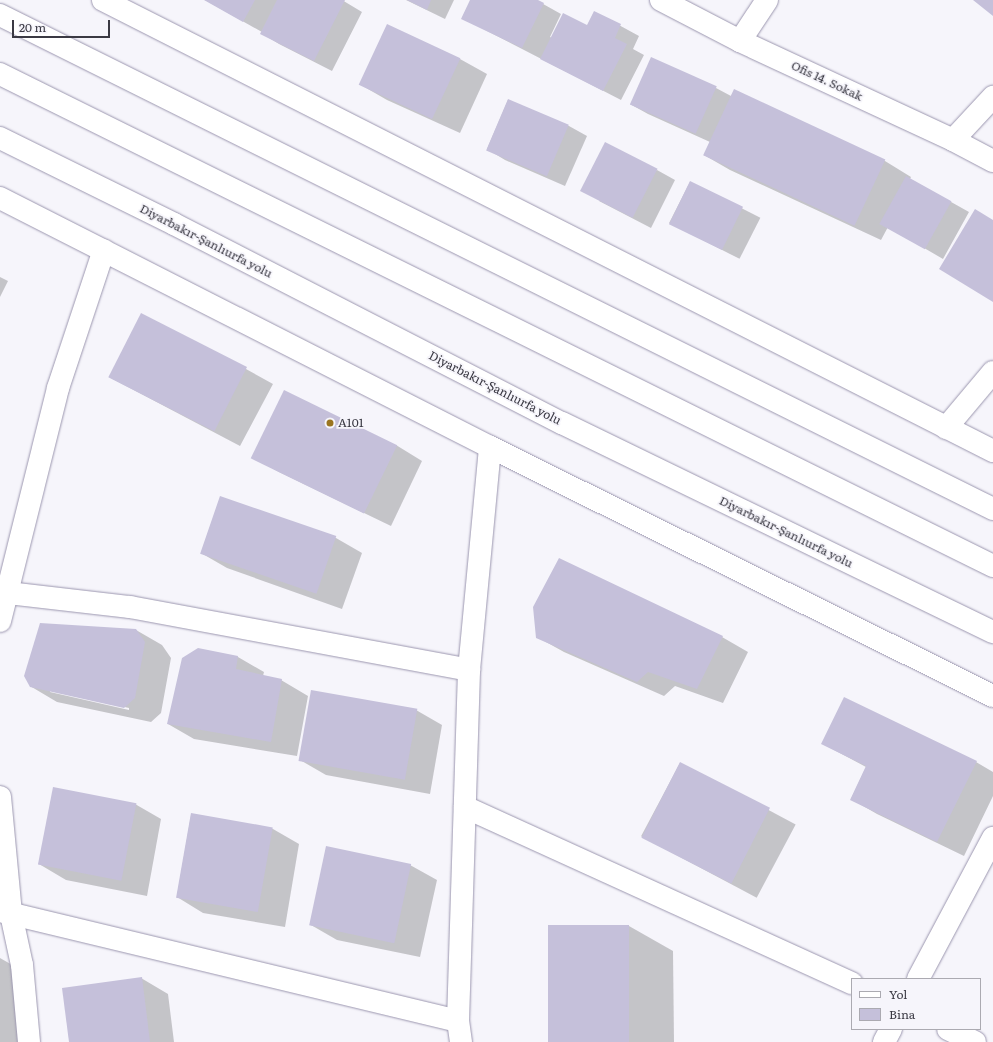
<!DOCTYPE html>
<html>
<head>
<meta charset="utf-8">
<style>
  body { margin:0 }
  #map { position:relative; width:993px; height:1042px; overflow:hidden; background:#f6f5fb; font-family:Literata,serif }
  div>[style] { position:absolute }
  .shadow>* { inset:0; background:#0003; transform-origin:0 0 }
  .building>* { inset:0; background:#c5c0da; transform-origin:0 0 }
  .roads { filter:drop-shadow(0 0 1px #9b96af) drop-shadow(0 0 1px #9b96af) }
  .minor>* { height:22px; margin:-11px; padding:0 11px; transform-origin:11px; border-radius:11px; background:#fff }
  .tertiary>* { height:22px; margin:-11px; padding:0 11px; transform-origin:11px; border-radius:11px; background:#fff }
  .trunk>* { height:22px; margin:-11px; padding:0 11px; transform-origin:11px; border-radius:11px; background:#fff }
  .dots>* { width:11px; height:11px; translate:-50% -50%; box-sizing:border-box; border:2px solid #f6f5fb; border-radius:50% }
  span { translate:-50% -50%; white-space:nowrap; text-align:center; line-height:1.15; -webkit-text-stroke:3.5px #f6f5fb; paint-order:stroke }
  .street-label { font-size:12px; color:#3a3943 }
  .poi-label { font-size:12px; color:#3a3943 }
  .left { translate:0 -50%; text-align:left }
  .legend { position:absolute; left:851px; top:978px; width:130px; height:52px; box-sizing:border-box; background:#f6f5fb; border:1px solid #abaab1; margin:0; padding:5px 7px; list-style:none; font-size:12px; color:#3a3943 }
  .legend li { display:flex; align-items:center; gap:8px; height:20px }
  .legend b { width:20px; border:1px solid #abaab1 }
  .scale { position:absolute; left:12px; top:20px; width:98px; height:18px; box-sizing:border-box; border:2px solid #3a3943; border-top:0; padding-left:5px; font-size:12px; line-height:14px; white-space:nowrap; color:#3a3943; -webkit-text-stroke:3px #f6f5fb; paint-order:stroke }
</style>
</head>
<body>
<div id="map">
  <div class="shadow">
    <div style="clip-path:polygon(205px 0,342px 0,362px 12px,332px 71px,279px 44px,261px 33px,262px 32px)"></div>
    <div style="clip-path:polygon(406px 0,454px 0,445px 19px)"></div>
    <div style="clip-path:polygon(471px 0,536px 0,561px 14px,550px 37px,552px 38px,588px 27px,595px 12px,639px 36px,633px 49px,644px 55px,621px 100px,462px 18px)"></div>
    <div style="clip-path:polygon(460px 59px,487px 74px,460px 133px,387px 100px,361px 85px)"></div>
    <div style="clip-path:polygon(716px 88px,731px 96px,734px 91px,885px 161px,911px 177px,910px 179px,969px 212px,943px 259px,888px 227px,881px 240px,730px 170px,704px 155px,710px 142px,648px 114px,630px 104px)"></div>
    <div style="clip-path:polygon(508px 100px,569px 126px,587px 136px,565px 186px,505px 160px,487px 149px)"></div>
    <div style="clip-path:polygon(657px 170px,675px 180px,651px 228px,599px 201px)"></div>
    <div style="left:690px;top:182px;width:79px;height:46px;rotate:27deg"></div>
    <div style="clip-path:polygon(0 277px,8px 281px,0 297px)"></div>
    <div style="clip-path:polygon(246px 369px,273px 384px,240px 446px,109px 377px)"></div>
    <div style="clip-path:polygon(396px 445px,422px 461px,391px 526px,279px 472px,252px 457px)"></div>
    <div style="clip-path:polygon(220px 498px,336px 538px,362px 553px,342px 609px,227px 568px,201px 553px)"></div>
    <div style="clip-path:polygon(evenodd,136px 630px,162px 645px,171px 658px,161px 713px,151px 722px,57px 702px,30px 686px,136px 630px,50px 690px,129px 708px,129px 710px,50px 692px,50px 690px)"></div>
    <div style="clip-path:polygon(537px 637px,722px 637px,748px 652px,723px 703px,675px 686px,664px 696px,564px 652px)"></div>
    <div style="clip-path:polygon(198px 649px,238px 657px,264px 672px,263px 676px,281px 680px,308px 696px,297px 756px,194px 739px,168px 724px)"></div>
    <div style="clip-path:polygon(416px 710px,442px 725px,430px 794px,326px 775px,300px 760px)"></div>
    <div style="clip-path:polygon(823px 744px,976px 762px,993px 772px,993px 796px,964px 856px,877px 814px,851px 799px,866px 767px)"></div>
    <div style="left:680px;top:763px;width:131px;height:83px;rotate:28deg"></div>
    <div style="clip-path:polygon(135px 804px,161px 819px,147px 896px,66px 880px,39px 864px)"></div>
    <div style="clip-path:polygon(191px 815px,273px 829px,299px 844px,285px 927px,203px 913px,177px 897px)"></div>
    <div style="clip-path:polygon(410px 865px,437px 880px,420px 957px,337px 940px,311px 925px)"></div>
    <div style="clip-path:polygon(629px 926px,673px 951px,674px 1042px,550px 1042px)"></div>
    <div style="clip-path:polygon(0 958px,14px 966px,25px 1042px,0 1042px)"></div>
    <div style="clip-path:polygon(141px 978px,168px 994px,174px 1042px,70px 1042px)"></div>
  </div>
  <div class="building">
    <div style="clip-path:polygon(204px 0,255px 0,243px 22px)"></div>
    <div style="clip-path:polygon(277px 0,345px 0,314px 61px,260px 34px)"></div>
    <div style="clip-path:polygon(407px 0,431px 0,427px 10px)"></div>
    <div style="clip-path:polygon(470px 0,538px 0,544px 3px,522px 48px,461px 19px)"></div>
    <div style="clip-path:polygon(973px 0,993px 0,993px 16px)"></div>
    <div style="clip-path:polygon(594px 11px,621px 24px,615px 38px,627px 44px,603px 91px,540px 59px,563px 13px,587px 25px)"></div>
    <div style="left:387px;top:24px;width:81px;height:67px;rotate:25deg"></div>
    <div style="left:651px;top:57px;width:72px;height:52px;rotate:24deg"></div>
    <div style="left:734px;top:89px;width:167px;height:73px;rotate:25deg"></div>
    <div style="left:508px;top:99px;width:66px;height:56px;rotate:23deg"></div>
    <div style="left:605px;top:142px;width:59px;height:55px;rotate:27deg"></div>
    <div style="left:906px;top:176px;width:52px;height:55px;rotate:29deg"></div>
    <div style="left:690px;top:181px;width:59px;height:48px;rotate:26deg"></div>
    <div style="clip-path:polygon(975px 209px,993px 220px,993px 302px,939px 269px)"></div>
    <div style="left:141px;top:313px;width:119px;height:72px;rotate:27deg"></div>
    <div style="left:284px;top:390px;width:126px;height:76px;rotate:26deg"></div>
    <div style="left:220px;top:496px;width:123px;height:61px;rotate:19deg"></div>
    <div style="clip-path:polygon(559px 558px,723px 636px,697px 689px,648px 672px,637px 682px,536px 638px,533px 607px)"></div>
    <div style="clip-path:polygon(40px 623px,136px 629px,145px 642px,135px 698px,124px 708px,30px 687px,24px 676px)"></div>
    <div style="clip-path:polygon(198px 648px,238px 656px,236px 669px,282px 679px,271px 742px,167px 724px,182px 658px)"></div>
    <div style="left:311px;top:690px;width:108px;height:72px;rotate:10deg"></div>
    <div style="clip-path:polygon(844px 697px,977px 761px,937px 842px,850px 800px,866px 766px,821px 744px)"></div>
    <div style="left:680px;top:762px;width:101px;height:85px;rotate:27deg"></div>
    <div style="left:53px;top:787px;width:85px;height:79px;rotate:11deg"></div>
    <div style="left:191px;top:813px;width:83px;height:86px;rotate:10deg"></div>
    <div style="left:326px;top:846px;width:87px;height:81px;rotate:12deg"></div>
    <div style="left:548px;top:925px;width:81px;height:117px"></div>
    <div style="clip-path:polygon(142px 977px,150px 1042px,69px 1042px,62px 988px)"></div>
  </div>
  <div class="roads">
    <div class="minor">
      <div style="left:103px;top:0;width:998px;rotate:26.87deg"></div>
      <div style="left:0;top:15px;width:1109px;rotate:26.45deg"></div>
      <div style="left:740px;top:41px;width:49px;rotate:-56.6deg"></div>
      <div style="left:953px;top:140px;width:59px;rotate:-47.1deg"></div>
      <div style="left:0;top:198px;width:550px;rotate:26.94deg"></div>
      <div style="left:490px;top:447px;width:561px;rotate:26.34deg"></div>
      <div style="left:946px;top:428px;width:73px;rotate:-50deg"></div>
      <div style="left:0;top:592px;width:131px;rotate:6.6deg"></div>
      <div style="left:130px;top:607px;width:345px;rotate:10.5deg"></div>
      <div style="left:0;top:621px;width:240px;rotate:-76deg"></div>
      <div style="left:58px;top:388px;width:145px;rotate:-71.6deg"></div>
      <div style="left:0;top:797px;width:118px;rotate:84.6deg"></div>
      <div style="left:11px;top:914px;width:52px;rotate:77.8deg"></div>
      <div style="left:22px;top:965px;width:77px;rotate:84.8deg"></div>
      <div style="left:465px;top:807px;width:425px;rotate:24.5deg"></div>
      <div style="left:0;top:911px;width:471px;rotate:13.5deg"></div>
      <div style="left:918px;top:979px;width:160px;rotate:-62deg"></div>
      <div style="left:948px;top:1029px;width:30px;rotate:26deg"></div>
      <div style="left:461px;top:1042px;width:21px;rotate:-98deg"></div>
      <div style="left:458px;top:1021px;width:351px;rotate:-88.2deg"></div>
      <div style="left:469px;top:670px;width:224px;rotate:-84.6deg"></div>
      <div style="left:884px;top:1042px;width:15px;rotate:-62deg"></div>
    </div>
    <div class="tertiary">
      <div style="left:661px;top:0;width:89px;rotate:27.4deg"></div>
      <div style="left:740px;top:41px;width:235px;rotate:24.9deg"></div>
      <div style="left:953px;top:140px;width:45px;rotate:27.7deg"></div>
    </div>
    <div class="trunk">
      <div style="left:0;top:74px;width:1108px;rotate:26.36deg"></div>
      <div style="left:0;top:138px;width:194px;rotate:26.3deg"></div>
      <div style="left:174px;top:224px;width:436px;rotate:27.2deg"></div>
      <div style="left:562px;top:423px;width:479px;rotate:25.9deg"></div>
    </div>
  </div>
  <div class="dots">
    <div style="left:330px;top:423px;background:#9a7520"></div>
  </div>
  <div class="street-label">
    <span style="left:827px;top:81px;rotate:25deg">Ofis 14. Sokak</span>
    <span style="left:206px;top:241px;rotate:27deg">Diyarbakır-Şanlıurfa yolu</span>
    <span style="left:495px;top:388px;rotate:27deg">Diyarbakır-Şanlıurfa yolu</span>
    <span style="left:786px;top:532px;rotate:26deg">Diyarbakır-Şanlıurfa yolu</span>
  </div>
  <div class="poi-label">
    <span class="left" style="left:338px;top:423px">A101</span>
  </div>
  <ul class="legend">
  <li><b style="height:5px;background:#fff"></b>Yol</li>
  <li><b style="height:11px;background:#c5c0da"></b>Bina</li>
  </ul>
  <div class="scale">20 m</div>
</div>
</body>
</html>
